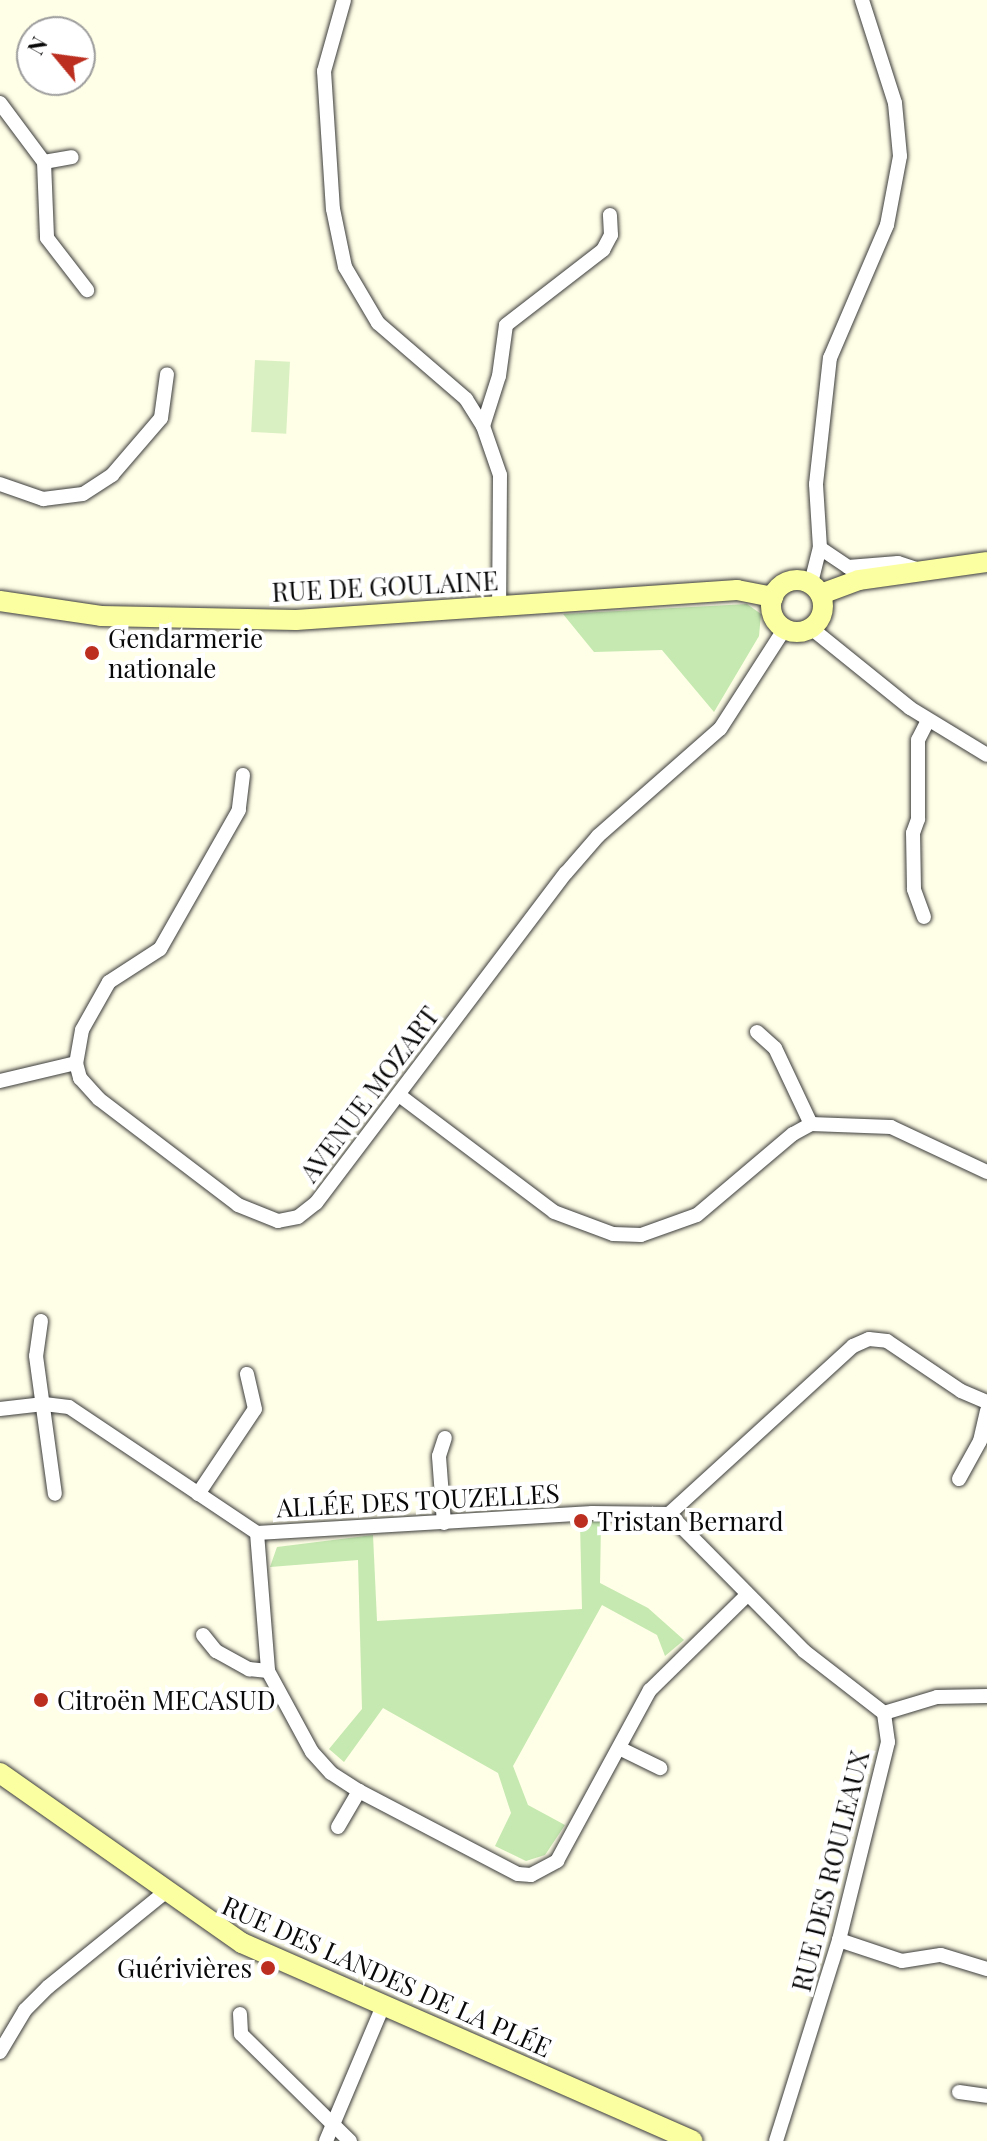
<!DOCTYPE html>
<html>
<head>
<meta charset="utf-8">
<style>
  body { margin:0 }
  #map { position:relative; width:987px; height:2141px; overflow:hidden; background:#fffee6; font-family:"Playfair Display",serif }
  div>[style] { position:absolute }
  .green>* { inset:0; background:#c5e9b0 }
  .pitch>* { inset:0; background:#d9f0c2; transform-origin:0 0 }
  .roads { filter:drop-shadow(0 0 2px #3c3c3c) drop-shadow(0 0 2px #3c3c3c) }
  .street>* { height:14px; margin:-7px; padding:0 7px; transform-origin:7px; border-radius:7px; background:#fff }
  .secondary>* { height:20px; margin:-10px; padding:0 10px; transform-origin:10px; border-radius:10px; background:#fcffa1 }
  .secondary>.ring { margin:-10px; padding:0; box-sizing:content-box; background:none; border:20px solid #fcffa1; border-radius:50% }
  .dots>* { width:22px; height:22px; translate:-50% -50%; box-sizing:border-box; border:4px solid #fff; border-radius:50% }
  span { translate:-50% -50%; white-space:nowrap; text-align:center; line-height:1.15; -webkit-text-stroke:8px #fff; paint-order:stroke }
  .street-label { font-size:26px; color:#090909 }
  .poi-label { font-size:26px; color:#090909 }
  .left { translate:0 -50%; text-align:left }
  .right { translate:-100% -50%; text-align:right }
  .north { position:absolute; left:16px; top:16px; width:80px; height:80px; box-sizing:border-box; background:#fff; border:2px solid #9d9d9d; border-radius:50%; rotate:299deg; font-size:22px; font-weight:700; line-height:32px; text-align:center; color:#090909 }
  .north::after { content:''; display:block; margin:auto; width:28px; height:36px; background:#bc2e1f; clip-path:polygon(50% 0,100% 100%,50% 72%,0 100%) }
</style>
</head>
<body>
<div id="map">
  <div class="green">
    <div style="clip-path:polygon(747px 604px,761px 614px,759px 636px,714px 712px,662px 650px,594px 652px,563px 614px)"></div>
    <div style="clip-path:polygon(601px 1520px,600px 1583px,648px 1608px,684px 1640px,665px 1656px,657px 1635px,602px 1605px,513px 1766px,528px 1805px,565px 1825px,545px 1855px,526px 1861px,495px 1846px,511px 1813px,498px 1773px,383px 1708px,344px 1762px,329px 1749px,362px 1709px,358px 1560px,270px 1567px,277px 1547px,373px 1535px,377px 1621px,582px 1609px,580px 1522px)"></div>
  </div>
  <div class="pitch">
    <div style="left:255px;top:360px;width:35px;height:72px;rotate:3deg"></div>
  </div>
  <div class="roads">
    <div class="street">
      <div style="left:344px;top:0;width:74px;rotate:105.7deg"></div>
      <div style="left:324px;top:71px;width:138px;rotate:86.3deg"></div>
      <div style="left:333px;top:209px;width:59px;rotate:78.3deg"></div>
      <div style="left:345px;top:267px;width:65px;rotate:59.5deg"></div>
      <div style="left:378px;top:323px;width:116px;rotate:40.8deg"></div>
      <div style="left:466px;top:399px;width:32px;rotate:58deg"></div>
      <div style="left:483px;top:426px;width:52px;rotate:70.9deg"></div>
      <div style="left:500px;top:475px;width:130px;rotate:90.4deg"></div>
      <div style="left:0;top:103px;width:74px;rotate:53.3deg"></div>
      <div style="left:44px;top:162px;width:76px;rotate:87.7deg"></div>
      <div style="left:47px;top:238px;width:66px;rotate:52.4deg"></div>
      <div style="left:44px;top:162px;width:28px;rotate:-10deg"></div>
      <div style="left:483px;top:426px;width:52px;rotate:-72.3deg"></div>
      <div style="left:499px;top:376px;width:51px;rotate:-82.2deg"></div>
      <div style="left:506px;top:325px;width:123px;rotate:-37.7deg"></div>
      <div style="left:603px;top:250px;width:17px;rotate:-62deg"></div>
      <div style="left:611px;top:235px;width:20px;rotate:-93deg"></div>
      <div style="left:0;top:484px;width:46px;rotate:19.2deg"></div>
      <div style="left:43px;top:499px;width:40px;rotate:-7.1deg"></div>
      <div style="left:83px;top:494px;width:35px;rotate:-33deg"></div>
      <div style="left:112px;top:475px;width:75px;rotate:-49.3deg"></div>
      <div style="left:161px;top:418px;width:44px;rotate:-82.2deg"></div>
      <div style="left:820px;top:548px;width:34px;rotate:34deg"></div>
      <div style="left:848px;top:567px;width:50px;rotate:-4.6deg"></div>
      <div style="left:898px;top:563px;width:19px;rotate:18deg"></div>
      <div style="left:811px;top:583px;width:36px;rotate:-76deg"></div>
      <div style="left:820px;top:548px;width:64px;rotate:-93.6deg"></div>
      <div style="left:816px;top:484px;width:127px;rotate:-83.7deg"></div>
      <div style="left:830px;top:358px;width:145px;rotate:-66.8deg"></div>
      <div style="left:887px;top:225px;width:70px;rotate:-79.3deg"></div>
      <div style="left:900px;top:156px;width:53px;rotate:-95.4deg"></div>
      <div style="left:895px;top:103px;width:108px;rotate:-107.8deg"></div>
      <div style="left:811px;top:628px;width:127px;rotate:38.9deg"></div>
      <div style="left:910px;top:708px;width:90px;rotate:31.4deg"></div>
      <div style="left:243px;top:775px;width:35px;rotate:97deg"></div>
      <div style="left:239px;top:810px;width:160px;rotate:119.6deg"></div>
      <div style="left:160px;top:949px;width:61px;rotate:147.1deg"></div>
      <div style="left:109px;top:982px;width:55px;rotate:119.4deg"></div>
      <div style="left:82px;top:1030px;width:34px;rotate:100deg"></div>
      <div style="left:76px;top:1063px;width:16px;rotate:75deg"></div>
      <div style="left:80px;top:1078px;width:28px;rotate:48deg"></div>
      <div style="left:99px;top:1099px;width:175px;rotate:37.3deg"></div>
      <div style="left:238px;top:1205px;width:43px;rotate:21.8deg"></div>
      <div style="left:278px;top:1221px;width:20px;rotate:-11deg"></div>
      <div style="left:298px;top:1217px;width:23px;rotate:-38deg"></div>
      <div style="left:316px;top:1203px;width:414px;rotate:-52.9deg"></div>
      <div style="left:566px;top:873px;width:49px;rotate:-49.1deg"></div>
      <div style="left:598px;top:836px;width:162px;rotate:-41.3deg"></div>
      <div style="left:720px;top:729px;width:120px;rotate:-57.2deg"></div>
      <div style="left:924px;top:917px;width:30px;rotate:-110deg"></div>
      <div style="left:914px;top:889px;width:56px;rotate:-91deg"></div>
      <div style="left:913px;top:833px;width:15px;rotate:-70deg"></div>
      <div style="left:918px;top:819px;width:79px;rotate:-90deg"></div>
      <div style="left:918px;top:740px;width:22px;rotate:-63deg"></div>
      <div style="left:757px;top:1032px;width:24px;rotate:42deg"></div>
      <div style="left:775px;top:1048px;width:84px;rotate:64.7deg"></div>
      <div style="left:0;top:1081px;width:78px;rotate:-13.3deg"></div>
      <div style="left:399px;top:1095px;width:194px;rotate:37deg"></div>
      <div style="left:554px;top:1212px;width:63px;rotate:20.4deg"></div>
      <div style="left:613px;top:1234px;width:28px;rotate:2deg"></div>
      <div style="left:641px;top:1235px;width:59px;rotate:-19.7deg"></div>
      <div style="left:697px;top:1215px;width:126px;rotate:-40.2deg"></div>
      <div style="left:793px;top:1134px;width:21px;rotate:-29deg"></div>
      <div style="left:811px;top:1124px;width:80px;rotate:2.1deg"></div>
      <div style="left:891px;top:1127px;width:106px;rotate:25.1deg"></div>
      <div style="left:41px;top:1321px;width:35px;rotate:98deg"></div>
      <div style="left:36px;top:1356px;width:139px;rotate:82.2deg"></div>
      <div style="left:0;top:1409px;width:44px;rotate:-6.5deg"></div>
      <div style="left:44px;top:1404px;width:25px;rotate:7deg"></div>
      <div style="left:69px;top:1407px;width:226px;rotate:33.8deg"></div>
      <div style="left:257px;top:1533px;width:336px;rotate:-3.4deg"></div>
      <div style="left:592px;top:1513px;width:77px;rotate:0.7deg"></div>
      <div style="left:669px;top:1514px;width:249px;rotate:-42.4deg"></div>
      <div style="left:853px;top:1346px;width:17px;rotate:-24deg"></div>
      <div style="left:869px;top:1339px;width:18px;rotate:6deg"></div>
      <div style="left:887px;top:1341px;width:89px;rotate:34deg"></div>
      <div style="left:961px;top:1391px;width:28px;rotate:23deg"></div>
      <div style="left:959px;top:1479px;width:43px;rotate:-61.1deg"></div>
      <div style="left:980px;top:1441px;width:31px;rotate:-77deg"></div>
      <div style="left:198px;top:1494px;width:102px;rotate:-56.2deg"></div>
      <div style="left:255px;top:1409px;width:36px;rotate:-103deg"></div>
      <div style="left:669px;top:1514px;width:192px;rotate:45.4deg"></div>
      <div style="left:804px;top:1651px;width:101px;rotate:37.8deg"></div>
      <div style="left:444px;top:1523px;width:67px;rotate:-94.3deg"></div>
      <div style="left:439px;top:1456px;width:19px;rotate:-72deg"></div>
      <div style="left:257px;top:1533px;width:138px;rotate:85.4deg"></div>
      <div style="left:268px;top:1671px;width:92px;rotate:61.5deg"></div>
      <div style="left:312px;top:1752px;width:28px;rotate:48deg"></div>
      <div style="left:331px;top:1773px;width:33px;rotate:33deg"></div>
      <div style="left:359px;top:1791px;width:179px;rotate:27.6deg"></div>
      <div style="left:518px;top:1874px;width:13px;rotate:4deg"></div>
      <div style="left:531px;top:1875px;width:30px;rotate:-28deg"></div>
      <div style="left:557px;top:1861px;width:195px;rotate:-61.5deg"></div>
      <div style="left:650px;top:1690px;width:136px;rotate:-44.4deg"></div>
      <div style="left:203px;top:1635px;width:21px;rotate:51deg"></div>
      <div style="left:216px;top:1651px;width:38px;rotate:29deg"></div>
      <div style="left:249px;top:1669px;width:19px;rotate:6deg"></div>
      <div style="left:884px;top:1713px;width:55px;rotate:-16.8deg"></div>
      <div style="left:937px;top:1697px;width:50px;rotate:-1.1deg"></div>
      <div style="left:619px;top:1748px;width:46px;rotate:26deg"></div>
      <div style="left:338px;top:1827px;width:42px;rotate:-59.7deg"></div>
      <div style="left:839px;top:1940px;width:66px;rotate:18.4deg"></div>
      <div style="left:902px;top:1961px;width:39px;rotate:-9deg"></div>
      <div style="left:941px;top:1955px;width:48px;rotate:16.9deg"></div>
      <div style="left:240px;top:2014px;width:20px;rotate:87deg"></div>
      <div style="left:241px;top:2034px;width:153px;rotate:44.5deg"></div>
      <div style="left:0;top:2052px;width:49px;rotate:-59.2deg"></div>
      <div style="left:25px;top:2010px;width:33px;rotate:-45deg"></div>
      <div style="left:48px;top:1987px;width:149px;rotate:-39deg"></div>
      <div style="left:959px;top:2092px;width:28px;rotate:8deg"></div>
      <div style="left:326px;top:2141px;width:147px;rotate:-67.1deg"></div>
      <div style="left:776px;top:2141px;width:211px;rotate:-72.6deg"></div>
      <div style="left:839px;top:1940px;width:204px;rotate:-76.1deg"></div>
      <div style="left:888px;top:1742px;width:29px;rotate:-98deg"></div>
    </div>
    <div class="secondary">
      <div class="ring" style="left:771px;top:580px;width:32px;height:32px"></div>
      <div style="left:821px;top:594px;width:40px;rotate:-20.2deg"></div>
      <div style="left:859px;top:580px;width:129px;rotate:-8deg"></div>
      <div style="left:0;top:601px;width:102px;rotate:8.4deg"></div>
      <div style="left:101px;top:616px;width:195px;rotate:1.2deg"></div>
      <div style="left:296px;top:620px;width:442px;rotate:-3.9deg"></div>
      <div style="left:737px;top:590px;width:37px;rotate:11deg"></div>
      <div style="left:0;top:1773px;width:296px;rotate:35.1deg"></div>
      <div style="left:242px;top:1943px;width:492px;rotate:23.7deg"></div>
    </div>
  </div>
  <div class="dots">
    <div style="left:92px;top:653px;background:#bc2e1f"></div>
    <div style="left:581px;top:1521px;background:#bc2e1f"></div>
    <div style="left:41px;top:1700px;background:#bc2e1f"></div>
    <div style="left:268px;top:1968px;background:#bc2e1f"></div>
  </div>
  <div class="street-label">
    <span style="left:385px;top:586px;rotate:-3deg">RUE DE GOULAINE</span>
    <span style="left:369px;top:1094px;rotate:-53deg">AVENUE MOZART</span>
    <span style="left:418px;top:1500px;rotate:-3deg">ALLÉE DES TOUZELLES</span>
    <span style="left:830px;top:1871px;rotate:-76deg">RUE DES ROULEAUX</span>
    <span style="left:387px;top:1976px;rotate:24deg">RUE DES LANDES DE LA PLÉE</span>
  </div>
  <div class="poi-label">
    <span class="left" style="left:108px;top:653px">Gendarmerie<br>nationale</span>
    <span class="left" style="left:597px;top:1521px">Tristan Bernard</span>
    <span class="left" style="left:57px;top:1700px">Citroën MECASUD</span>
    <span class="right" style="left:252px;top:1968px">Guérivières</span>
  </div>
  <div class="north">N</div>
</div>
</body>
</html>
